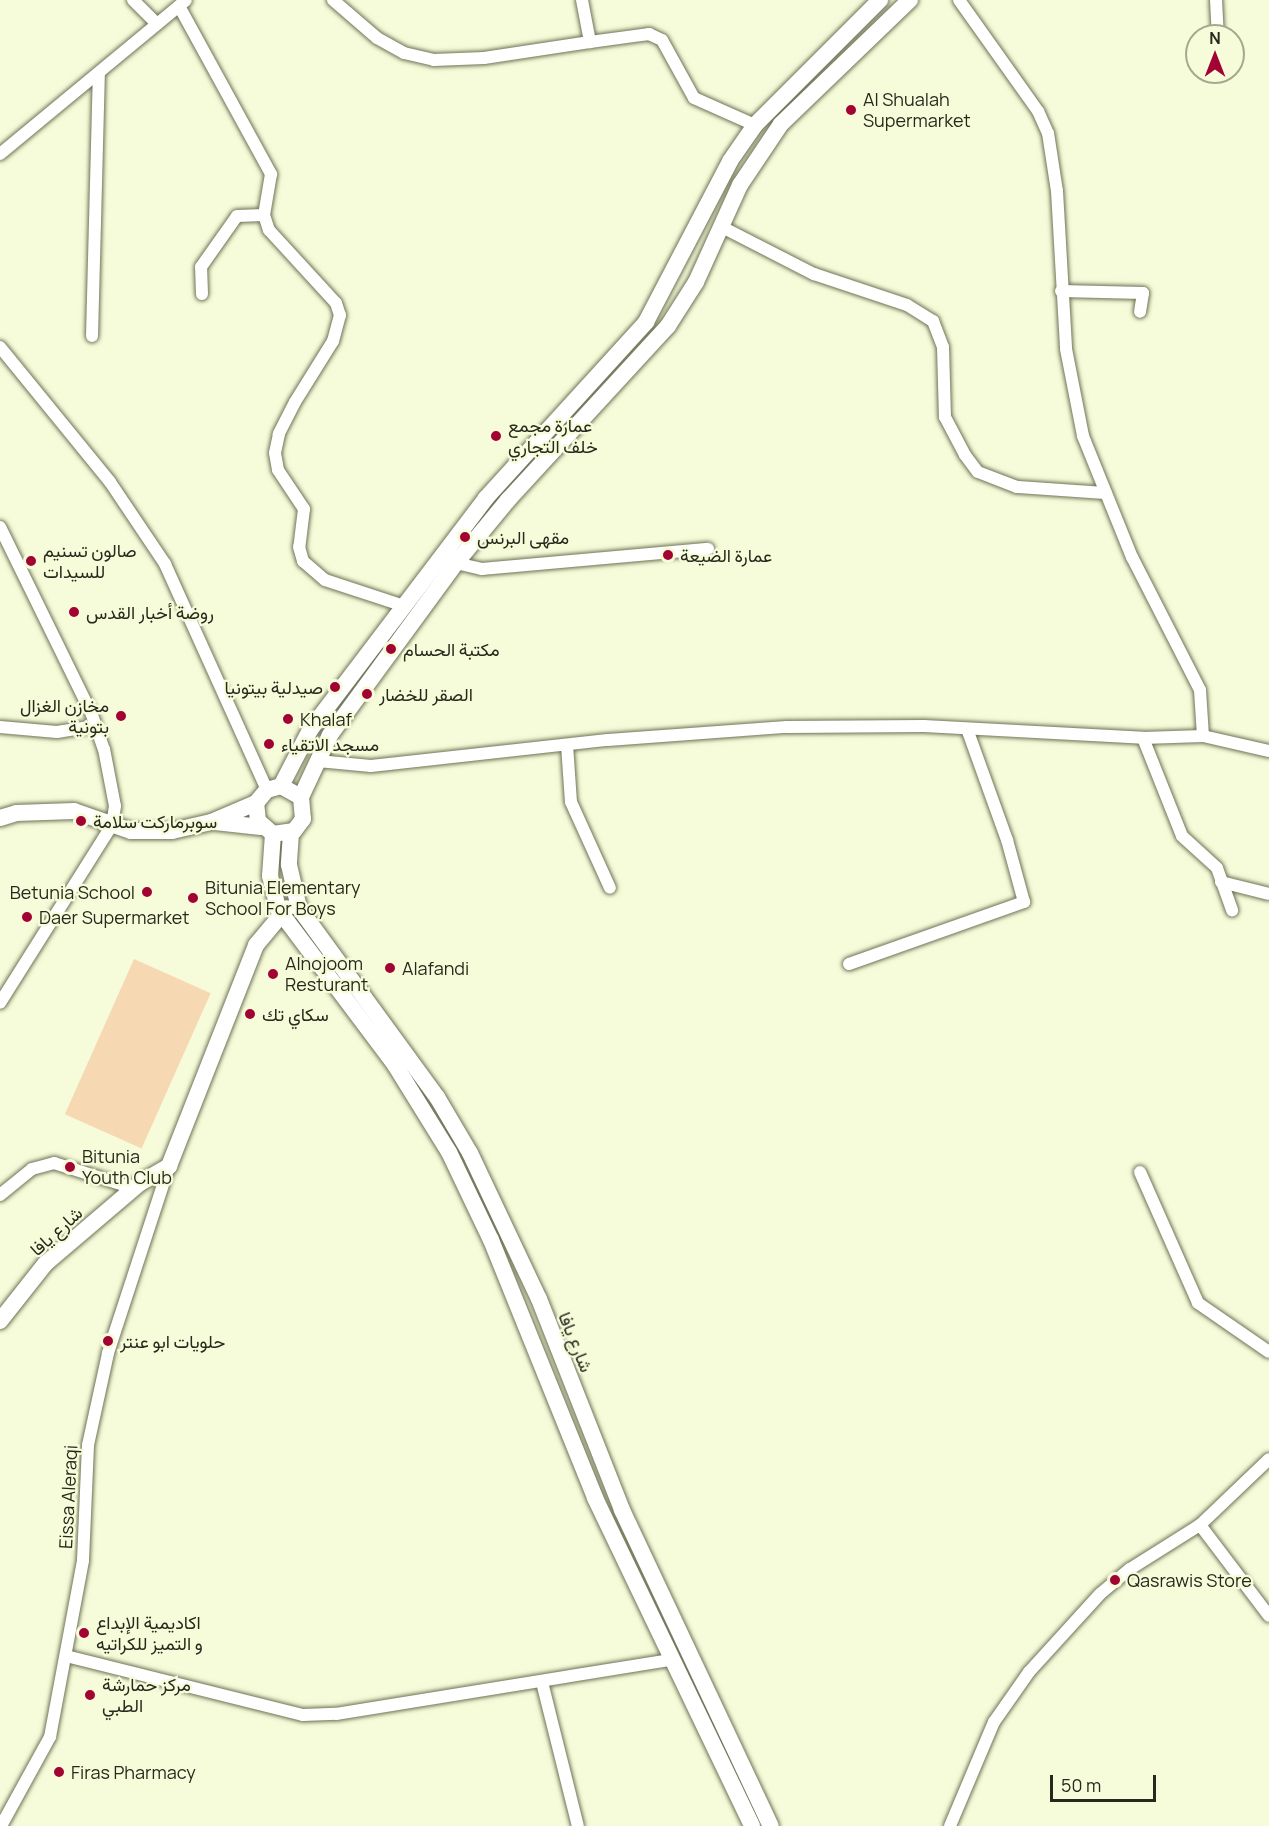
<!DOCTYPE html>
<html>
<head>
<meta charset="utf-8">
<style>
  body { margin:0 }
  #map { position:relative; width:1269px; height:1826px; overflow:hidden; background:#f6fcda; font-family:Manrope,Vazirmatn,sans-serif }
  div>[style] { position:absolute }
  .green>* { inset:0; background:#f6d9b2; transform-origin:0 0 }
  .roads { filter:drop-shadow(0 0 2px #6f7356) drop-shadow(0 0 2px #6f7356) }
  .street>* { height:12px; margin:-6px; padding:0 6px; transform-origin:6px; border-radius:6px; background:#fff }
  .secondary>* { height:16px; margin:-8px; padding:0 8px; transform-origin:8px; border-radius:8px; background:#fff }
  .dots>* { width:16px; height:16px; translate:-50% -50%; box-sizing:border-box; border:3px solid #f6fcda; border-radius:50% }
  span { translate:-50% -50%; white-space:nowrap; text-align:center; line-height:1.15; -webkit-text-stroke:4.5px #f6fcda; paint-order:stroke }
  .poi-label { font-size:18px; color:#27291c }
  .left { translate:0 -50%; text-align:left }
  .right { translate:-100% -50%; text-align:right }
  .street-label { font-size:18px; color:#27291c }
  .north { position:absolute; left:1185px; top:24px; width:60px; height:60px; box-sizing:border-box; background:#f6fcda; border:2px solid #a3a88e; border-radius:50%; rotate:0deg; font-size:16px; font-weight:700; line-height:24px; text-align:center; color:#27291c }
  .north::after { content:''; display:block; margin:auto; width:21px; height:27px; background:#a20333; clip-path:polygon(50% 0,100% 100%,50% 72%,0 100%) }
  .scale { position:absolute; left:1050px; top:1775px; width:106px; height:27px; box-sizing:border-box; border:3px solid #27291c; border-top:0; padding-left:8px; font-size:18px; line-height:21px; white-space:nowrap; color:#27291c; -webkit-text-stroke:4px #f6fcda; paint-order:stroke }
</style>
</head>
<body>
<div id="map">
  <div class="green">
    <div style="left:134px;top:959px;width:84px;height:170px;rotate:24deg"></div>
  </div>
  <div class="roads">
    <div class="street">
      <div style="left:133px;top:0;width:34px;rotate:45deg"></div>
      <div style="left:333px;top:0;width:58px;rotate:40.8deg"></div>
      <div style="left:377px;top:38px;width:31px;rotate:29deg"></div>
      <div style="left:404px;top:53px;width:31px;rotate:13deg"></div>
      <div style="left:434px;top:60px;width:50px;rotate:-2.3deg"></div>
      <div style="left:484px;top:58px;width:107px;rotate:-8.6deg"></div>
      <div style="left:582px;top:0;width:43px;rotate:79.2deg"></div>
      <div style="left:590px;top:42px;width:60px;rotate:-7.7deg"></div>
      <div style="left:649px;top:34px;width:14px;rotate:25deg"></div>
      <div style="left:662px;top:40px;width:66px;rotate:61.1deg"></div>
      <div style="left:694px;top:98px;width:67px;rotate:23.9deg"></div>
      <div style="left:959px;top:0;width:136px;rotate:54.6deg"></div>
      <div style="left:1038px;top:111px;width:24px;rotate:66deg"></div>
      <div style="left:1048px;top:133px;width:59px;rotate:81.2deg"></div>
      <div style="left:1057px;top:191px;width:158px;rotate:86.7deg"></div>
      <div style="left:1066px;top:349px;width:89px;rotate:78.9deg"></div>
      <div style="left:1083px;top:436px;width:131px;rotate:68deg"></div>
      <div style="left:1132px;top:557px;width:149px;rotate:62.9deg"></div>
      <div style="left:1200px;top:690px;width:46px;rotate:86.3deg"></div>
      <div style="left:1203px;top:736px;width:68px;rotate:12.8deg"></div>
      <div style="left:1216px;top:0;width:36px;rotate:87deg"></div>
      <div style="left:179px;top:6px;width:192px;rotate:61.3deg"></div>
      <div style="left:271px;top:174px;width:42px;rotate:99.7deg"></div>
      <div style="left:264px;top:215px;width:16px;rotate:72deg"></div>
      <div style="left:269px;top:230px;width:99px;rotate:47.5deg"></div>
      <div style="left:336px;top:303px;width:13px;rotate:72deg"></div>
      <div style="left:340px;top:315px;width:27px;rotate:105deg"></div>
      <div style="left:333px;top:341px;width:72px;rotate:121.9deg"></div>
      <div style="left:295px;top:402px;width:36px;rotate:117deg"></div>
      <div style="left:279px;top:434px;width:19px;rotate:102deg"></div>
      <div style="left:275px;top:453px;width:17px;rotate:80deg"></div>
      <div style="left:278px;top:470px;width:47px;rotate:56.3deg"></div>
      <div style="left:304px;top:509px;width:38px;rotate:97deg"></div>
      <div style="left:299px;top:547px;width:15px;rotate:74deg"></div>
      <div style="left:303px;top:561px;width:29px;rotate:41deg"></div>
      <div style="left:325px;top:580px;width:83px;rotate:18.2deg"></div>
      <div style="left:0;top:154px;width:241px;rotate:-39.6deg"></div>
      <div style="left:720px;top:226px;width:106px;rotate:27.1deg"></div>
      <div style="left:814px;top:274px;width:98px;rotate:18.4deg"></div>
      <div style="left:907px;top:305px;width:31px;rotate:32deg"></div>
      <div style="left:933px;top:321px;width:28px;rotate:69deg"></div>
      <div style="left:943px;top:347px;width:70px;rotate:88.4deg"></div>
      <div style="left:945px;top:417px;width:43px;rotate:62.2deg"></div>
      <div style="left:965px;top:455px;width:21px;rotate:53deg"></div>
      <div style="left:978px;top:472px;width:42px;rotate:21deg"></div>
      <div style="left:1017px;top:487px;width:89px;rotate:3.9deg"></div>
      <div style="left:1061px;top:291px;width:82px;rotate:1.4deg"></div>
      <div style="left:1143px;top:293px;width:19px;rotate:99deg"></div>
      <div style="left:202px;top:294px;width:27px;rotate:-92deg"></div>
      <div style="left:201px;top:267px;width:62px;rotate:-54.8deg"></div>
      <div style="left:237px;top:216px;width:27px;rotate:-2deg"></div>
      <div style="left:92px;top:336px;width:263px;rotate:-88.5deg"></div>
      <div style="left:0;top:347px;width:174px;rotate:50.8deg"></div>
      <div style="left:110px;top:482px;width:99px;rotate:56.1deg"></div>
      <div style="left:165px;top:564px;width:248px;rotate:65.7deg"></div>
      <div style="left:0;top:527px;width:209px;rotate:63.9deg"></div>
      <div style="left:92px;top:715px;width:36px;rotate:71deg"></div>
      <div style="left:104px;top:749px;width:58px;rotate:79.1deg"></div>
      <div style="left:115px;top:806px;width:19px;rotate:99deg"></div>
      <div style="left:112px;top:825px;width:210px;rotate:122.2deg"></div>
      <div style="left:456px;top:563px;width:27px;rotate:13deg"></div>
      <div style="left:482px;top:569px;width:227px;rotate:-5.1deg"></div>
      <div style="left:0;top:727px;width:57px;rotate:5deg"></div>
      <div style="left:57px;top:732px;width:39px;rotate:-9deg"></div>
      <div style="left:1143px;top:738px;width:105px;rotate:68.3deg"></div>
      <div style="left:1182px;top:836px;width:47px;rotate:42.4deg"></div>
      <div style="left:1217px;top:868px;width:45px;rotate:70.3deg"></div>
      <div style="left:567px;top:745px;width:57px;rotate:86deg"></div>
      <div style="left:571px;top:802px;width:94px;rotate:65.6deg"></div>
      <div style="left:318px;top:761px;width:53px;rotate:5.4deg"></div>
      <div style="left:371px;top:766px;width:238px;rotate:-6.3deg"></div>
      <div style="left:608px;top:740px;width:179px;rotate:-4.2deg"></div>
      <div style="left:787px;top:727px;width:137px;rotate:-0.4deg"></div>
      <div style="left:924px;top:726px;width:219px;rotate:3.1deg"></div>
      <div style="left:1143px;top:738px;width:60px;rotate:-1.9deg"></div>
      <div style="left:1221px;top:882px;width:49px;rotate:14deg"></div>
      <div style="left:849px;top:964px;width:186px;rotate:-19.5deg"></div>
      <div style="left:1024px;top:902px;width:64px;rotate:-105.3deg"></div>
      <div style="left:1007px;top:840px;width:118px;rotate:-109.8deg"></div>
      <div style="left:1140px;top:1172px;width:143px;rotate:66.1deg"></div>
      <div style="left:1198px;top:1303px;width:86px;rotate:34.6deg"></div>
      <div style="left:0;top:1195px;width:41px;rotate:-39.1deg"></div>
      <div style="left:32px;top:1169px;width:23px;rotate:-15deg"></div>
      <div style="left:54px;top:1163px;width:83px;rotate:17.6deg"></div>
      <div style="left:1200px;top:1525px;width:114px;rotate:52.8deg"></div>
      <div style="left:66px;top:1656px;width:244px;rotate:14deg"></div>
      <div style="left:303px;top:1715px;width:33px;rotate:-2deg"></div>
      <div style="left:336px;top:1714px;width:339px;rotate:-9.2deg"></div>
      <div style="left:542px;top:1682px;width:148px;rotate:76deg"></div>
      <div style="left:1px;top:1826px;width:102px;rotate:-61.2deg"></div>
      <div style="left:50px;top:1737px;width:180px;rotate:-79.4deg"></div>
      <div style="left:83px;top:1560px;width:115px;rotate:-87.5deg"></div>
      <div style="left:88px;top:1445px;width:94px;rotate:-77.7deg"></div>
      <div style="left:108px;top:1353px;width:197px;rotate:-71.9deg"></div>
      <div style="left:950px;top:1826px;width:113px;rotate:-67.1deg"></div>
      <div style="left:994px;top:1722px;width:61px;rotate:-55deg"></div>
      <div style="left:1029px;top:1672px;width:105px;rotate:-47.7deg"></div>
      <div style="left:1100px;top:1594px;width:39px;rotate:-40deg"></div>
      <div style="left:1130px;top:1569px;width:83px;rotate:-32.2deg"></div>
      <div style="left:1200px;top:1525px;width:95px;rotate:-43.7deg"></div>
    </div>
    <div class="secondary">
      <div style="left:281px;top:786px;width:63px;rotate:-62.6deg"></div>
      <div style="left:310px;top:730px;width:291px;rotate:-52.8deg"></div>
      <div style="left:486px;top:498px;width:238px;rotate:-47.7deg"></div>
      <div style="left:646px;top:322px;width:182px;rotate:-62.4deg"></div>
      <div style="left:730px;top:161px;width:44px;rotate:-55.2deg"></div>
      <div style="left:755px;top:125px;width:177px;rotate:-45deg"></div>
      <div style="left:301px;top:797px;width:68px;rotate:-64.9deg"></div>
      <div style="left:330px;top:735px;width:213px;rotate:-53.8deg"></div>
      <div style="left:456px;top:563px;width:82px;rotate:-50.5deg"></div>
      <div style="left:508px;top:500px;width:236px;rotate:-47.4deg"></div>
      <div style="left:668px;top:326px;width:52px;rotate:-57.5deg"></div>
      <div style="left:696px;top:282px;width:107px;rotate:-65.6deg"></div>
      <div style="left:740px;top:185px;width:73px;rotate:-56.1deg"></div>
      <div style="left:781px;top:124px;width:179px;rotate:-43.9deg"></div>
      <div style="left:0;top:818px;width:17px;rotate:-17deg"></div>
      <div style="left:16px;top:813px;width:58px;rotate:-2deg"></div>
      <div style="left:74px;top:811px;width:60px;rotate:19.3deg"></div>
      <div style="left:131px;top:831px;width:41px"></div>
      <div style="left:172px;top:831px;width:40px;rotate:-13deg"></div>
      <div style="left:211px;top:822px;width:49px;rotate:-22.9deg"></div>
      <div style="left:256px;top:803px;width:17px;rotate:-50deg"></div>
      <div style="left:267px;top:790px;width:15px;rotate:-16deg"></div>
      <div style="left:281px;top:786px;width:23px;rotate:29deg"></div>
      <div style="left:301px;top:797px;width:22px;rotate:85deg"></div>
      <div style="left:303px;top:819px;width:15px;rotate:127deg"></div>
      <div style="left:294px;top:831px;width:21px;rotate:172deg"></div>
      <div style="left:273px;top:834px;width:20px;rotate:-139deg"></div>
      <div style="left:258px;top:821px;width:18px;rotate:-96deg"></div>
      <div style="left:215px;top:822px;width:46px;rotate:6.2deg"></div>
      <div style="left:291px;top:833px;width:32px;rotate:94deg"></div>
      <div style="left:289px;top:865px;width:44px;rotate:76.9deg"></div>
      <div style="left:299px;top:908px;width:234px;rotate:53.9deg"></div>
      <div style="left:437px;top:1097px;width:65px;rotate:59.5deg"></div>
      <div style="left:470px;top:1153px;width:161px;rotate:64.7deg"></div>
      <div style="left:539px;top:1299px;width:227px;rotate:68.5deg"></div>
      <div style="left:622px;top:1510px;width:349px;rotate:64.8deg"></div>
      <div style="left:273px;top:834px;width:42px;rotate:94.1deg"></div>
      <div style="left:270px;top:876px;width:34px;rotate:76deg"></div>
      <div style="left:278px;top:909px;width:195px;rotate:53.1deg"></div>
      <div style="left:395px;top:1065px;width:102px;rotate:58.2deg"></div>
      <div style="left:449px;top:1152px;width:98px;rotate:64.5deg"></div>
      <div style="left:491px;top:1240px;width:278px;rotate:68deg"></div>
      <div style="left:595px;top:1498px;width:364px;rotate:64.4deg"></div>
      <div style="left:0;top:1321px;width:73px;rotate:-51.7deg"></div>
      <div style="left:45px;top:1264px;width:125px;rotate:-40.5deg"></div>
      <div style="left:140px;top:1183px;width:34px;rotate:-30deg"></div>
      <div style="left:169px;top:1166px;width:238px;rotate:-68.5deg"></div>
      <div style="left:256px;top:945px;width:48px;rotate:-50deg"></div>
    </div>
  </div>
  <div class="dots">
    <div style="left:851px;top:110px;background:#a20333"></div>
    <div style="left:496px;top:436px;background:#a20333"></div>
    <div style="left:465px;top:537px;background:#a20333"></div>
    <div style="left:668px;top:555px;background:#a20333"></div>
    <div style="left:31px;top:561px;background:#a20333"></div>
    <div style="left:74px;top:612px;background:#a20333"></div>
    <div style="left:391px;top:649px;background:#a20333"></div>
    <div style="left:335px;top:687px;background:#a20333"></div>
    <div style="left:367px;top:694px;background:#a20333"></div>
    <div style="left:121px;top:716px;background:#a20333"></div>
    <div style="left:288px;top:719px;background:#a20333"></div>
    <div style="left:269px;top:744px;background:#a20333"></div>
    <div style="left:81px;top:821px;background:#a20333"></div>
    <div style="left:147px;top:892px;background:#a20333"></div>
    <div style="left:193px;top:898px;background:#a20333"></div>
    <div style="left:27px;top:917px;background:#a20333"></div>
    <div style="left:390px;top:968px;background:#a20333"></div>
    <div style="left:273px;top:974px;background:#a20333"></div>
    <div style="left:250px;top:1014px;background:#a20333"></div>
    <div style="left:70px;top:1167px;background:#a20333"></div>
    <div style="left:108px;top:1341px;background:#a20333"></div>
    <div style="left:1115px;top:1580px;background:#a20333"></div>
    <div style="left:84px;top:1633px;background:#a20333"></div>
    <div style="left:90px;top:1695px;background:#a20333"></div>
    <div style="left:59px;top:1772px;background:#a20333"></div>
  </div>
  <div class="poi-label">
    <span class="left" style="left:863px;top:110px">Al Shualah<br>Supermarket</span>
    <span class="left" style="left:508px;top:436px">عمارة مجمع<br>خلف التجاري</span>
    <span class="left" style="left:477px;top:537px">مقهى البرنس</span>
    <span class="left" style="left:43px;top:561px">صالون تسنيم<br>للسيدات</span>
    <span class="left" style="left:680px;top:555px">عمارة الضيعة</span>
    <span class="left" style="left:86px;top:612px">روضة أخبار القدس</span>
    <span class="left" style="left:403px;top:649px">مكتبة الحسام</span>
    <span class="right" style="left:323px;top:687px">صيدلية بيتونيا</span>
    <span class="left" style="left:379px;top:694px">الصقر للخضار</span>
    <span class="right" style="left:109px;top:716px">مخازن الغزال<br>بتونية</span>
    <span class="left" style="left:300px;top:719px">Khalaf</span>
    <span class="left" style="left:281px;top:744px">مسجد الاتقياء</span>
    <span class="left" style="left:93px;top:821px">سوبرماركت سلامة</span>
    <span class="left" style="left:205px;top:898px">Bitunia Elementary<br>School For Boys</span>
    <span class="right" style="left:135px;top:892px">Betunia School</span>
    <span class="left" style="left:39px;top:917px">Daer Supermarket</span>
    <span class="left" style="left:285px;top:974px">Alnojoom<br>Resturant</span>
    <span class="left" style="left:402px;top:968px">Alafandi</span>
    <span class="left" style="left:262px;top:1014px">سكاي تك</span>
    <span class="left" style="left:82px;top:1167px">Bitunia<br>Youth Club</span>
    <span class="left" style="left:120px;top:1341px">حلويات ابو عنتر</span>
    <span class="left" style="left:1127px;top:1580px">Qasrawis Store</span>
    <span class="left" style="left:96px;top:1633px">اكاديمية الإبداع<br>و التميز للكراتيه</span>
    <span class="left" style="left:102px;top:1695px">مركز حمارشة<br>الطبي</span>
    <span class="left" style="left:71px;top:1772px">Firas Pharmacy</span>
  </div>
  <div class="street-label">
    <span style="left:56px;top:1231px;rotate:-42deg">شارع يافا</span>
    <span style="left:576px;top:1342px;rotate:68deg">شارع يافا</span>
    <span style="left:68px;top:1497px;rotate:-87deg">Eissa Aleraqi</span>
  </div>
  <div class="north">N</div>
  <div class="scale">50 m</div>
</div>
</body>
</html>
